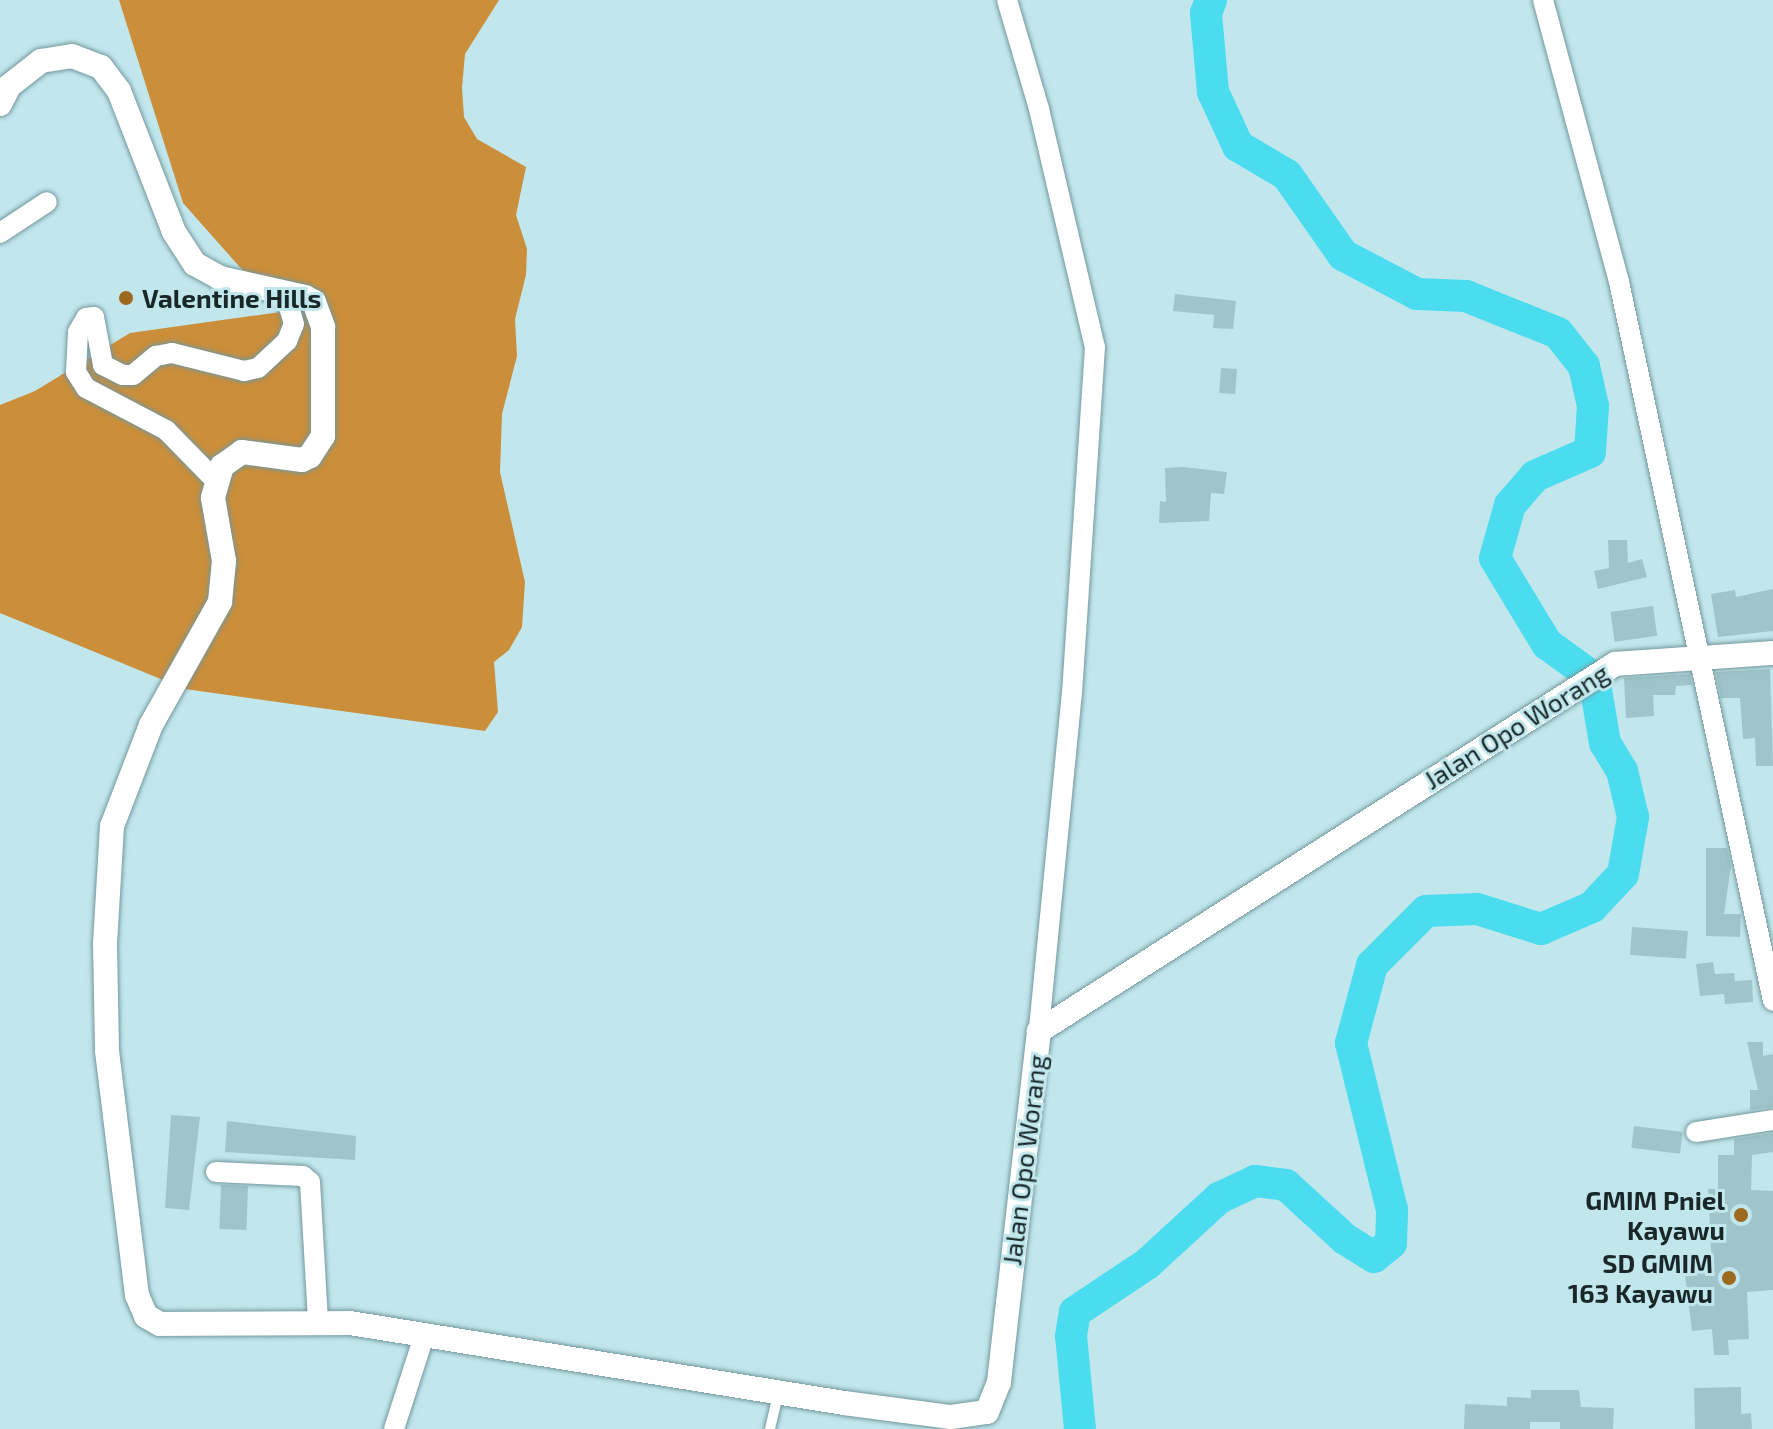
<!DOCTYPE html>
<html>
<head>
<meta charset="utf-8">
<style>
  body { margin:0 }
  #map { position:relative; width:1773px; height:1429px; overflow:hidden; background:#c1e7ed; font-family:"Exo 2",sans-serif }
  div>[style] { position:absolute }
  .forest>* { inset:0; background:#cb8e3a }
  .river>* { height:32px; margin:-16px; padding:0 16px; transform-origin:16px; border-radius:16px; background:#4bddef }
  .building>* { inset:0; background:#9fc4ca; transform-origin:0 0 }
  .roads { filter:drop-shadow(0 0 2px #73979c) drop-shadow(0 0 2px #73979c) }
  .service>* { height:10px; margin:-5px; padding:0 5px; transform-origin:5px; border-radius:5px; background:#fff }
  .minor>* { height:20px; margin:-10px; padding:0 10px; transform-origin:10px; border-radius:10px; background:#fff }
  .tertiary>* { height:24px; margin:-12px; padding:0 12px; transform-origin:12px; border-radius:12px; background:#fff }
  .dots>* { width:22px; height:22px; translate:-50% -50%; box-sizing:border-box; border:4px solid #c1e7ed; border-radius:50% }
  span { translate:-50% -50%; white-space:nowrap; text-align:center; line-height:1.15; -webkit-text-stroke:6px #c1e7ed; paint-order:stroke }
  .poi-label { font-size:26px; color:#192729; font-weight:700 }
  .left { translate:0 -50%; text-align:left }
  .right { translate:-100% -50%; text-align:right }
  .street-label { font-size:26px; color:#192729 }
</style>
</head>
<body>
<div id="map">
  <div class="forest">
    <div style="clip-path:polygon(119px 0,499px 0,465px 54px,462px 88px,464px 117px,477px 139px,526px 167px,516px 215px,527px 249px,526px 275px,515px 319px,517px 356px,502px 414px,500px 472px,525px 582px,522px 627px,509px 650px,494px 662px,498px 712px,485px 731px,185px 689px,0 613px,0 405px,35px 391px,130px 333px,330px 305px,253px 282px,183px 203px)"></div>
  </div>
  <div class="river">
    <div style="left:1080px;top:1429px;width:93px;rotate:-95.5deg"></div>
    <div style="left:1071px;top:1336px;width:24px;rotate:-81deg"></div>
    <div style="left:1075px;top:1312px;width:87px;rotate:-33.7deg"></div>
    <div style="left:1147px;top:1264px;width:98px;rotate:-42.5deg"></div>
    <div style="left:1219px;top:1198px;width:40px;rotate:-25deg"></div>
    <div style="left:1255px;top:1181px;width:31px;rotate:7deg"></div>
    <div style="left:1286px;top:1185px;width:80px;rotate:42.5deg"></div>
    <div style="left:1345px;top:1239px;width:34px;rotate:32deg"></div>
    <div style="left:1374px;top:1257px;width:22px;rotate:-39deg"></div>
    <div style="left:1391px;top:1243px;width:33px;rotate:-88deg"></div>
    <div style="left:1392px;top:1210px;width:172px;rotate:-103.8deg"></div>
    <div style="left:1351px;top:1043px;width:81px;rotate:-74.9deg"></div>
    <div style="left:1372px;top:965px;width:76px;rotate:-45deg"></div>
    <div style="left:1426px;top:911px;width:51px;rotate:-2.2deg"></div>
    <div style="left:1477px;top:909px;width:67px;rotate:17.4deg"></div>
    <div style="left:1541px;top:929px;width:56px;rotate:-23.3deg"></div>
    <div style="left:1592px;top:907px;width:45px;rotate:-46.8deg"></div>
    <div style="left:1623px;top:874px;width:58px;rotate:-80deg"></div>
    <div style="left:1633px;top:817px;width:47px;rotate:-103.4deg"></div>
    <div style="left:1622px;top:771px;width:33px;rotate:-121deg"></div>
    <div style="left:1605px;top:743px;width:66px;rotate:-99.6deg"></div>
    <div style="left:1594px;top:678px;width:58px;rotate:-144.1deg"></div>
    <div style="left:1547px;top:644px;width:100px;rotate:-121.2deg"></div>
    <div style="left:1495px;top:558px;width:55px;rotate:-74.2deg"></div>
    <div style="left:1510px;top:505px;width:38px;rotate:-49deg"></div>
    <div style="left:1535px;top:476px;width:60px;rotate:-23.6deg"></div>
    <div style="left:1590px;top:452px;width:46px;rotate:-86.3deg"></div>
    <div style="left:1593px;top:406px;width:41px;rotate:-102.7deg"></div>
    <div style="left:1584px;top:366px;width:42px;rotate:-128.2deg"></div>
    <div style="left:1558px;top:333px;width:99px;rotate:-158.1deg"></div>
    <div style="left:1466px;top:296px;width:49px;rotate:-177.7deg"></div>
    <div style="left:1417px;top:294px;width:84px;rotate:-152.2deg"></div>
    <div style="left:1343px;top:255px;width:98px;rotate:-125deg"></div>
    <div style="left:1287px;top:175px;width:57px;rotate:-149.4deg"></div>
    <div style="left:1238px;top:146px;width:60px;rotate:-114.8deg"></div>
    <div style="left:1213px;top:92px;width:79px;rotate:-95.1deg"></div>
    <div style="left:1206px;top:13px;width:14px;rotate:-69deg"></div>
  </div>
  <div class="building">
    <div style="clip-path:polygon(1175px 294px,1236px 301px,1233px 329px,1213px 328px,1214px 315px,1173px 311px)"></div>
    <div style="left:1221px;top:368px;width:16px;height:25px;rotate:4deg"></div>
    <div style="clip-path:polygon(1183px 467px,1227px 472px,1224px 494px,1211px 493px,1209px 521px,1159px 523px,1160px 501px,1166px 502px,1165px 468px)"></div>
    <div style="clip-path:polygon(1608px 540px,1627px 540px,1628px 563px,1642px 559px,1647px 577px,1598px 589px,1594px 571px,1609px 568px)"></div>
    <div style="clip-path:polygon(1773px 589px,1773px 631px,1718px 637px,1711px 594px,1735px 590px,1736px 597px)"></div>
    <div style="left:1653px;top:606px;width:30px;height:43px;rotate:82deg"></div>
    <div style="clip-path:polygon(1770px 669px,1773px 766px,1756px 766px,1755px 738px,1743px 739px,1740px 698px,1721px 698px,1716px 672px)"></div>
    <div style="clip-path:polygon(1690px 674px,1692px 685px,1676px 686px,1675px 695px,1653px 695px,1654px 716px,1626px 718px,1624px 678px)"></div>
    <div style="clip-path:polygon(1706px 848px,1727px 848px,1731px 866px,1724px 914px,1741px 914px,1740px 937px,1706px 936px)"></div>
    <div style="left:1632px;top:927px;width:56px;height:28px;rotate:4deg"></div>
    <div style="clip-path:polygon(1713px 962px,1715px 974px,1734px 973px,1735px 981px,1752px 980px,1753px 1002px,1725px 1004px,1724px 994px,1700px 996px,1696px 964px)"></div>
    <div style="clip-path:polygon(1747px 1042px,1763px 1042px,1763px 1056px,1773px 1054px,1773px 1107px,1750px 1110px,1750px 1090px,1758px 1090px)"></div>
    <div style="clip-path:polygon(171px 1115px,200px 1117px,189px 1210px,165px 1208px)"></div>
    <div style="clip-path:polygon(227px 1121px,356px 1136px,355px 1160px,225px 1152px)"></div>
    <div style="left:1634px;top:1126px;width:49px;height:22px;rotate:7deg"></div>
    <div style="clip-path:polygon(1773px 1133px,1773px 1152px,1752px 1155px,1751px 1190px,1773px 1191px,1773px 1290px,1747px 1292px,1749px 1339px,1728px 1340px,1729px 1355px,1714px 1355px,1712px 1329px,1692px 1331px,1684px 1267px,1712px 1266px,1708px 1189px,1718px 1189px,1718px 1155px,1734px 1155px,1734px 1139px)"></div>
    <div style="left:221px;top:1185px;width:27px;height:44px;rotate:2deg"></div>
    <div style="clip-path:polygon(1741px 1387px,1741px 1414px,1751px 1413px,1752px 1429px,1695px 1429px,1694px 1388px)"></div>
    <div style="clip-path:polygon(1531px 1390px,1579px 1390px,1581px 1407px,1614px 1408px,1613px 1429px,1560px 1429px,1560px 1422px,1530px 1422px,1530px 1429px,1464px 1429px,1465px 1404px,1507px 1406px,1507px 1397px,1531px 1398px)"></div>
  </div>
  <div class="roads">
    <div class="service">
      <div style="left:770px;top:1429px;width:36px;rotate:-77deg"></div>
    </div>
    <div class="minor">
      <div style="left:1007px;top:0;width:114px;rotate:73.6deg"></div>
      <div style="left:1039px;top:109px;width:244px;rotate:76.8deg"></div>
      <div style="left:1095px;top:347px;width:346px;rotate:93.8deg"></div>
      <div style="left:1072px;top:692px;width:341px;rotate:95.6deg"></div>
      <div style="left:1543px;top:0;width:292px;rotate:74.9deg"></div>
      <div style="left:1619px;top:282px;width:735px;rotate:77.91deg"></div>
      <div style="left:0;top:233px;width:56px;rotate:-33.4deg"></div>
      <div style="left:215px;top:480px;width:70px;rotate:-134.4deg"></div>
      <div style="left:166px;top:430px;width:90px;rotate:-152.3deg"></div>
      <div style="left:86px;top:388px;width:19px;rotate:-122deg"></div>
      <div style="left:76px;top:372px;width:40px;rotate:-87.1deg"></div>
      <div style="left:78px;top:332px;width:16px;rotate:-60deg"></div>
      <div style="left:86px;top:318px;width:8px;rotate:-7deg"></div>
      <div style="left:94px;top:317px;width:49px;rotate:79.4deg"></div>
      <div style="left:103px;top:365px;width:22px;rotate:27deg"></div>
      <div style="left:123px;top:375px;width:10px"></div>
      <div style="left:133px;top:375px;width:30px;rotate:-40deg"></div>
      <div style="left:156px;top:356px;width:16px;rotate:-11deg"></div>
      <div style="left:172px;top:353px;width:74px;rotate:14deg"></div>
      <div style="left:244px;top:371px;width:14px;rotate:-12deg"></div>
      <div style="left:258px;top:368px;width:40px;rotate:-43deg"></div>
      <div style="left:287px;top:341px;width:18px;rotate:-68deg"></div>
      <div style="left:294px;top:324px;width:18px;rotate:-106deg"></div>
      <div style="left:289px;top:307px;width:23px;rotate:-131deg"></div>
      <div style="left:1696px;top:1132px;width:78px;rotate:-8.9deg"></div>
      <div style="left:216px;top:1172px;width:87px;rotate:2.6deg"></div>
      <div style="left:303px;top:1176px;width:9px;rotate:41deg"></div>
      <div style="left:310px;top:1182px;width:138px;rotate:86.7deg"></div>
      <div style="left:394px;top:1429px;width:98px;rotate:-72.1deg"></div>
    </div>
    <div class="tertiary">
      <div style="left:0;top:104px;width:20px;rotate:-63deg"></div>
      <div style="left:9px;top:86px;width:41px;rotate:-38deg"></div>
      <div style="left:41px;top:61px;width:31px;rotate:-9deg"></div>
      <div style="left:72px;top:56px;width:31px;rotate:21deg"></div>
      <div style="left:101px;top:67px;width:30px;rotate:53deg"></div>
      <div style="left:119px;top:91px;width:151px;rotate:68.7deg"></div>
      <div style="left:174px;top:232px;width:38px;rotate:57deg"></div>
      <div style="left:195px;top:264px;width:29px;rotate:29deg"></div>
      <div style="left:220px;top:278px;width:87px;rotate:12.6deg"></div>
      <div style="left:305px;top:297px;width:10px;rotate:29deg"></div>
      <div style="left:314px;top:302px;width:27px;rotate:70deg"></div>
      <div style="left:323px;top:327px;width:109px;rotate:90deg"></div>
      <div style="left:323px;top:436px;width:24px;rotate:123deg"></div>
      <div style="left:310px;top:456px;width:9px;rotate:153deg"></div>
      <div style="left:302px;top:460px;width:61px;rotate:-172.4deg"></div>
      <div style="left:242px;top:452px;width:24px;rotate:145deg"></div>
      <div style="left:222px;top:466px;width:33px;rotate:106deg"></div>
      <div style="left:213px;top:498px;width:64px;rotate:80.1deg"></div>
      <div style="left:224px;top:561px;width:41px;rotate:95.6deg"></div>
      <div style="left:220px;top:602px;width:141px;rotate:119.3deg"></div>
      <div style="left:151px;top:725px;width:108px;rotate:111.1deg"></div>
      <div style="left:112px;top:826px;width:118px;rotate:93.4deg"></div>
      <div style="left:105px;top:944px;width:107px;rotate:88.9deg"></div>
      <div style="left:107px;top:1051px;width:246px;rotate:83deg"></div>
      <div style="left:137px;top:1295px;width:23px;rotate:67deg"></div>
      <div style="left:146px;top:1316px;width:16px;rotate:30deg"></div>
      <div style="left:160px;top:1324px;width:190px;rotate:-0.3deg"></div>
      <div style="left:350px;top:1323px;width:500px;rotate:9.2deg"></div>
      <div style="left:844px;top:1403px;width:108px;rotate:7.5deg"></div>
      <div style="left:951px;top:1417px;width:36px;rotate:-8deg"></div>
      <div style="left:987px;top:1412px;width:32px;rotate:-68deg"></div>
      <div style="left:999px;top:1382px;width:353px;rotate:-83.5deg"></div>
      <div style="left:1039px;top:1031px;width:683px;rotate:-32.5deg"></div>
      <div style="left:1615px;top:664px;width:158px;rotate:-4deg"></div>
    </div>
  </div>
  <div class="dots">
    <div style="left:126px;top:298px;background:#9c691f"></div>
    <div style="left:1741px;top:1215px;background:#9c691f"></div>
    <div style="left:1729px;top:1278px;background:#9c691f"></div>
  </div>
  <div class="poi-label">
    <span class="left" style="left:142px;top:298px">Valentine Hills</span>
    <span class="right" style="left:1725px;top:1215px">GMIM Pniel<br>Kayawu</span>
    <span class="right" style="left:1713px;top:1278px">SD GMIM<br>163 Kayawu</span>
  </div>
  <div class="street-label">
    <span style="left:1516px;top:726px;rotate:-32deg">Jalan Opo Worang</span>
    <span style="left:1024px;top:1160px;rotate:-83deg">Jalan Opo Worang</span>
  </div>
</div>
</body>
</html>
